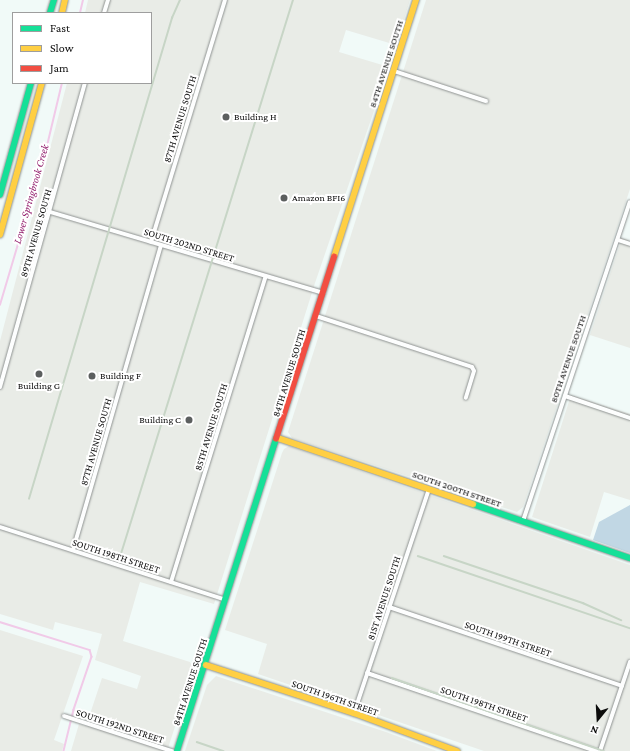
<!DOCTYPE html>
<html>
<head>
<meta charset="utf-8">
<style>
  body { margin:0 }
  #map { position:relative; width:630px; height:751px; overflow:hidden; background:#f1faf8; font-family:"Crimson Pro",serif }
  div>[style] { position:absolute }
  .industrial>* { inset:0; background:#e9ece7 }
  .forest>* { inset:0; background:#c1d7e4 }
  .stream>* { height:1.5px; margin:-0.75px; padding:0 0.75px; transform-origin:0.75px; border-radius:0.75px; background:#f1cae8 }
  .roads { filter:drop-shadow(0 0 1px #8f9392) drop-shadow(0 0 1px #8f9392) }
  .street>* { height:4px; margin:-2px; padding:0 2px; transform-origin:2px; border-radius:2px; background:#fdfefe }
  .fast>* { height:5.5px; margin:-2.75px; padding:0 2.75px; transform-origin:2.75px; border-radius:2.75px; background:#16e098 }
  .slow>* { height:5.5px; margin:-2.75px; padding:0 2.75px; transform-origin:2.75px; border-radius:2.75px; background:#ffcf43 }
  .jam>* { height:5.5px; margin:-2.75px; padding:0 2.75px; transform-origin:2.75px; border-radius:2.75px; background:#f24e42 }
  .rail>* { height:1.5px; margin:-0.75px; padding:0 0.75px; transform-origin:0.75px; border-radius:0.75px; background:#c7d5c6 }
  .dots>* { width:11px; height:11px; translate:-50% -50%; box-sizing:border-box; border:2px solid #fff; border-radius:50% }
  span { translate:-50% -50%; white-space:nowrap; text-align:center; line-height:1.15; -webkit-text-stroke:4px #fff; paint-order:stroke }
  .street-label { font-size:10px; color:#0c0c0c }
  .poi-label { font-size:10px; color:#0c0c0c }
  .left { translate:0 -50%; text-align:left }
  .right { translate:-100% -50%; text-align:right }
  .water-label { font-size:11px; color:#93206e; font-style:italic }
  .legend { position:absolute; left:12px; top:12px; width:140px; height:72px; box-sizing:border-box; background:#fff; border:1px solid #9e9e9e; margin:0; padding:5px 7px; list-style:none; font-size:12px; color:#0c0c0c }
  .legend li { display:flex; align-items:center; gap:8px; height:20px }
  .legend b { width:20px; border:1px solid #9e9e9e }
  .north { position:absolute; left:578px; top:699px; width:40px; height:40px; -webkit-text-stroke:3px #fff; paint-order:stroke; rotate:198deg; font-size:11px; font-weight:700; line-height:16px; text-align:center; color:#0c0c0c }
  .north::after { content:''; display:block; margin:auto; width:14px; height:18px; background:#0c0c0c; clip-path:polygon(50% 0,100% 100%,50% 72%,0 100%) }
</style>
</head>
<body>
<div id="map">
  <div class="industrial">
    <div style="clip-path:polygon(88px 0,410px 0,396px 45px,346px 30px,339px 52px,389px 67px,315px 283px,214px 604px,140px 582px,123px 641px,190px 662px,194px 669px,167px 751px,71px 751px,79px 724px,86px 726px,102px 678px,137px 689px,141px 676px,95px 660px,102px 634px,55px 622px,53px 630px,0 614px,0 341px,67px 83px,151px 83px,151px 13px,85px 13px)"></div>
    <div style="clip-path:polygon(426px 0,630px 0,630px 189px,523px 507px,517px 512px,292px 438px,288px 432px)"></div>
    <div style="clip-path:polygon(622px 238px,630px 241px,630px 348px,590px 335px)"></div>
    <div style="clip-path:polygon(571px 395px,630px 414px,630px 500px,604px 492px,590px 537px,532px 517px)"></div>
    <div style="clip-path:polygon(289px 446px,630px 565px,630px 751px,484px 751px,258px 674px,267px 644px,225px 630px,282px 453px,284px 449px)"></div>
    <div style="clip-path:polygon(0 630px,83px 656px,54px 740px,64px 744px,62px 751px,0 751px)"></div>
    <div style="clip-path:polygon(216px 676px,386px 732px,437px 751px,185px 751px,207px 685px)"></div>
  </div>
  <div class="forest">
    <div style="clip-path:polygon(630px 505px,630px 553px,593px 540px,599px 522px)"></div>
  </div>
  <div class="stream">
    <div style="left:80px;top:13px;width:13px;rotate:-77deg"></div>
    <div style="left:0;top:305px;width:166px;rotate:-73.5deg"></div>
    <div style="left:47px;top:146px;width:65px;rotate:-76.6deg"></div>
    <div style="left:0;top:622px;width:94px;rotate:17.3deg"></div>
    <div style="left:90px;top:650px;width:7px;rotate:74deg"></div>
    <div style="left:92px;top:657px;width:56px;rotate:108.8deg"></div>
    <div style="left:74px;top:710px;width:42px;rotate:103.7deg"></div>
  </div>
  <div class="roads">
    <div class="street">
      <div style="left:104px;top:13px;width:14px;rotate:-73deg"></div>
      <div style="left:394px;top:71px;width:97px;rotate:18.1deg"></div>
      <div style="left:50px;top:212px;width:285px;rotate:16.5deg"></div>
      <div style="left:618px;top:240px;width:13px;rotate:18deg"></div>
      <div style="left:151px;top:242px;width:253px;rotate:-73deg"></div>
      <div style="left:316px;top:316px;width:164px;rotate:18.1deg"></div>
      <div style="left:472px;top:367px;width:4px;rotate:63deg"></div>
      <div style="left:474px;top:371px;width:28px;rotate:107deg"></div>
      <div style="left:0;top:387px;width:316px;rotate:-74.4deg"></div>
      <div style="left:565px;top:396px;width:69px;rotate:18.7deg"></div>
      <div style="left:523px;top:521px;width:336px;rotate:-71.5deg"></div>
      <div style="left:0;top:527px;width:237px;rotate:17.9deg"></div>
      <div style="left:73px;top:550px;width:317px;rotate:-73.9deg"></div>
      <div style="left:171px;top:582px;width:320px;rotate:-72.8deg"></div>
      <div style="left:389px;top:607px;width:246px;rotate:18.7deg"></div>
      <div style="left:367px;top:673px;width:242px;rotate:18.8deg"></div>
      <div style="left:354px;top:713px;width:236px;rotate:-71.5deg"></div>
      <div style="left:64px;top:716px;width:114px;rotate:18deg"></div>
      <div style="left:600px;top:751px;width:94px;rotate:-71.4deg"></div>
    </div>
    <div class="fast">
      <div style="left:50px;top:13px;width:14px;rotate:-73deg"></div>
      <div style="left:0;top:195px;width:116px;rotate:-74.5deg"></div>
      <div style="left:473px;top:504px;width:166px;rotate:19deg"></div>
      <div style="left:177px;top:751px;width:327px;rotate:-72.4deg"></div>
    </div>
    <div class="slow">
      <div style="left:62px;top:13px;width:13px;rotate:-77deg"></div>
      <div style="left:0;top:235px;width:158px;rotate:-74.6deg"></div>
      <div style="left:334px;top:257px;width:270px;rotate:-72.3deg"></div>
      <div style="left:278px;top:438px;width:206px;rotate:18.7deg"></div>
      <div style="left:206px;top:665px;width:156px;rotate:18deg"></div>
      <div style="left:354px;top:713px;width:110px;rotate:20.3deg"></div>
    </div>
    <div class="jam">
      <div style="left:276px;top:439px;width:191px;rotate:-72.3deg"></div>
    </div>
  </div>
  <div class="rail">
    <div style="left:29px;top:499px;width:502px;rotate:-73.44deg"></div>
    <div style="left:172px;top:18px;width:20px;rotate:-66deg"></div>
    <div style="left:121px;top:554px;width:580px;rotate:-72.75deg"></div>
    <div style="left:418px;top:556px;width:224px;rotate:18.8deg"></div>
    <div style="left:444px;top:556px;width:147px;rotate:18.7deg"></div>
    <div style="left:583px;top:603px;width:42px;rotate:24.1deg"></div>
    <div style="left:392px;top:678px;width:224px;rotate:19deg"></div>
    <div style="left:197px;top:742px;width:28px;rotate:19deg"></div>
  </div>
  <div class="dots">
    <div style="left:226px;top:117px;background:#5c5f5f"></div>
    <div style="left:284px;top:198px;background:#5c5f5f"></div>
    <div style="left:39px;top:374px;background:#5c5f5f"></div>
    <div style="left:92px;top:376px;background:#5c5f5f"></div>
    <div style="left:189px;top:420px;background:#5c5f5f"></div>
  </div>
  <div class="street-label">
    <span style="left:386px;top:64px;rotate:-72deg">84TH AVENUE SOUTH</span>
    <span style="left:180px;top:119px;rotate:-73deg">87TH AVENUE SOUTH</span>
    <span style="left:36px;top:233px;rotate:-74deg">89TH AVENUE SOUTH</span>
    <span style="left:189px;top:245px;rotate:17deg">SOUTH 202ND STREET</span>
    <span style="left:568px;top:359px;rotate:-71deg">80TH AVENUE SOUTH</span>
    <span style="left:289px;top:373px;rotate:-73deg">84TH AVENUE SOUTH</span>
    <span style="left:211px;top:427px;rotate:-73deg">85TH AVENUE SOUTH</span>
    <span style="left:96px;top:442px;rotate:-74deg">87TH AVENUE SOUTH</span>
    <span style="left:457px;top:489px;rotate:19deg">SOUTH 200TH STREET</span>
    <span style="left:116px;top:556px;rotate:18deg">SOUTH 198TH STREET</span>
    <span style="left:384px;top:598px;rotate:-72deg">81ST AVENUE SOUTH</span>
    <span style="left:508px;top:639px;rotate:19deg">SOUTH 199TH STREET</span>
    <span style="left:190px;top:682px;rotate:-72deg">84TH AVENUE SOUTH</span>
    <span style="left:335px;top:698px;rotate:19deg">SOUTH 196TH STREET</span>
    <span style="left:484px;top:704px;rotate:19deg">SOUTH 198TH STREET</span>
    <span style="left:120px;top:726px;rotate:18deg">SOUTH 192ND STREET</span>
  </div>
  <div class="poi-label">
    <span class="left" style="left:234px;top:117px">Building H</span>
    <span class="left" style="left:292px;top:198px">Amazon BFI6</span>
    <span class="left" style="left:100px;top:376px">Building F</span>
    <span style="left:39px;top:386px">Building G</span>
    <span class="right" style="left:181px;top:420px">Building C</span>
  </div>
  <div class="water-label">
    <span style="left:31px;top:194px;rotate:-74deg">Lower Springbrook Creek</span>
  </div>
  <ul class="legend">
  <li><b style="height:5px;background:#16e098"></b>Fast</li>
  <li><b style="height:5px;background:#ffcf43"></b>Slow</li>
  <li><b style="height:5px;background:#f24e42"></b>Jam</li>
  </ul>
  <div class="north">N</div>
</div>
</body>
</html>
